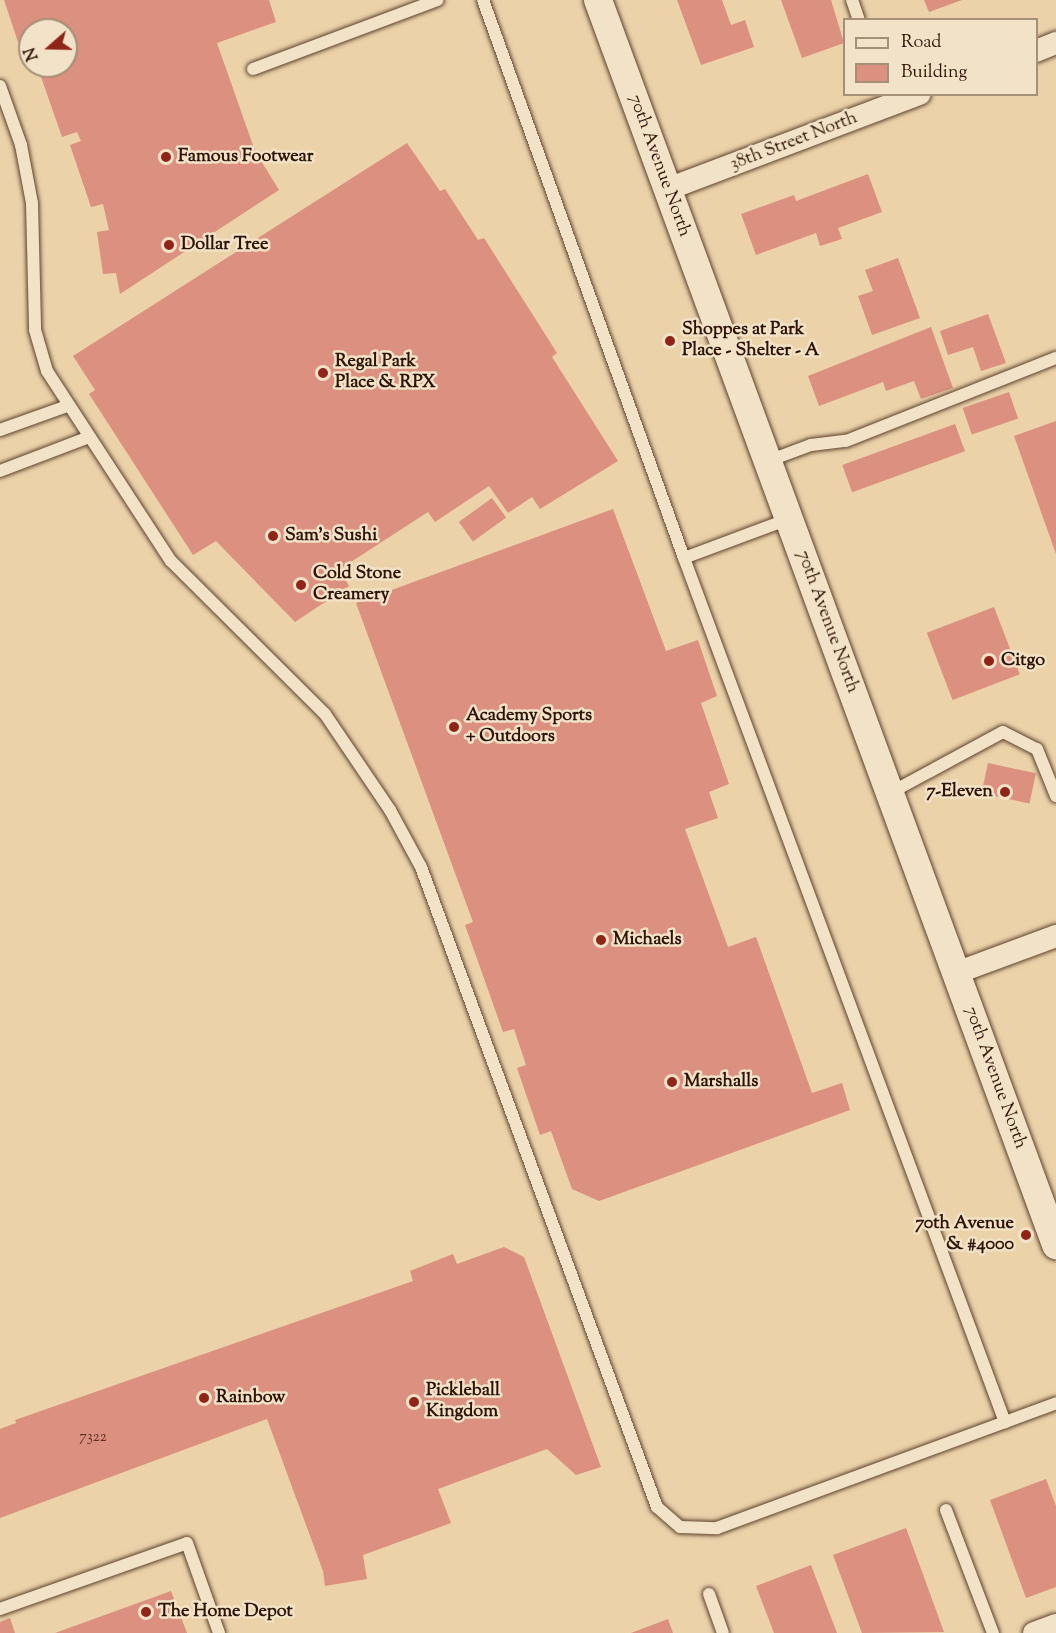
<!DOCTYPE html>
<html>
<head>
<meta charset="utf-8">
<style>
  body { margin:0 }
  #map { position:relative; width:1056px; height:1633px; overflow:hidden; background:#ebd2a9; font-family:"Sorts Mill Goudy",serif }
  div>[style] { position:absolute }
  .building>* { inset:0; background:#db9080; transform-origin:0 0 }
  .roads { filter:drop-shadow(0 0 2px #5d432e) drop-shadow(0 0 2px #5d432e) }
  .service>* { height:12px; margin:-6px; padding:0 6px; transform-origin:6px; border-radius:6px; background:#f2e2c7 }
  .minor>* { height:22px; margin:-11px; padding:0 11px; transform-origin:11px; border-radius:11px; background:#f2e2c7 }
  .tertiary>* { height:28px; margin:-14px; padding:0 14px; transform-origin:14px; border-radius:14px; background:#f2e2c7 }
  .dots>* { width:16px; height:16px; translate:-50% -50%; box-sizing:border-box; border:3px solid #f2e2c7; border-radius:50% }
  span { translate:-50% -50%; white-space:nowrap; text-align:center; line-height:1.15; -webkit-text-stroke:5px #f2e2c7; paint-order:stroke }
  .number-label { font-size:15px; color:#593224 }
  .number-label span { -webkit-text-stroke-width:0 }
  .street-label { font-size:18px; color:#2e1305 }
  .poi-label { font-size:18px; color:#2e1305; font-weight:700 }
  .left { translate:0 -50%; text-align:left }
  .right { translate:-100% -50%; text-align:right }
  .legend { position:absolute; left:843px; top:18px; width:195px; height:78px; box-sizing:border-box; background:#f2e2c7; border:2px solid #a48f79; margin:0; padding:8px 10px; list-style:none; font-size:18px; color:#2e1305 }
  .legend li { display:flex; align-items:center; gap:12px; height:30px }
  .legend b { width:30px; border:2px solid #a48f79 }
  .north { position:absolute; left:18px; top:18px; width:60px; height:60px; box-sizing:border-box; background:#f2e2c7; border:2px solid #a48f79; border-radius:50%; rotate:250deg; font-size:16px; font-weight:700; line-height:24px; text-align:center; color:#2e1305 }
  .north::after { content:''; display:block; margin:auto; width:21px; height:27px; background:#8f2418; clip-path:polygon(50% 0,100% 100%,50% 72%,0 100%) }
</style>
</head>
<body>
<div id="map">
  <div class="building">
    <div style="clip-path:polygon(4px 0,269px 0,276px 22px,217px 43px,255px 151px,279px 190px,120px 294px,116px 273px,103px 274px,97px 232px,109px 230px,103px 204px,91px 207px,70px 145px,81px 141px,77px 132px,62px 137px,40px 74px,52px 66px,66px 66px,66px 30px,30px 30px,30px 42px,19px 45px)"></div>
    <div style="clip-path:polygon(677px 0,722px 0,731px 25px,745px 20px,754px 47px,701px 65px)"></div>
    <div style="clip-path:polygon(781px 0,831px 0,844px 43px,802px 58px)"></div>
    <div style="clip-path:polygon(924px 0,962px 0,929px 12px)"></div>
    <div style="clip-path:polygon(407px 143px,440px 191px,445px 189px,478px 240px,484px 238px,557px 353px,552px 357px,618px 461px,540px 509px,532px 497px,508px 513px,489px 486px,435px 522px,428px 512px,340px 569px,349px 586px,295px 622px,216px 541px,193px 555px,89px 394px,95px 390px,73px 356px)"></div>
    <div style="clip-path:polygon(868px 174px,882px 212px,838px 228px,842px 239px,820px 246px,816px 233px,756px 255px,741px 214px,794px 195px,796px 201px)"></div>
    <div style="clip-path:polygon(898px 258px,920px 318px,872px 335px,858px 296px,873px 291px,865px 270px)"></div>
    <div style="clip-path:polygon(988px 314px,1006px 363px,981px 371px,973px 347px,948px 355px,940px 331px)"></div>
    <div style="clip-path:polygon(931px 327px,953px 388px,921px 399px,914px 381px,886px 391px,883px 382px,819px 406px,808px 376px)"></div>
    <div style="left:1009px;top:392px;width:28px;height:49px;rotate:71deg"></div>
    <div style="clip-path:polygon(1056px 421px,1056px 554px,1014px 436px)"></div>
    <div style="left:955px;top:424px;width:29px;height:120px;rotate:70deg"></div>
    <div style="left:492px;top:498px;width:24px;height:41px;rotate:54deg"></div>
    <div style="clip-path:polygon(613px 509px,666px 651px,698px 640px,717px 696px,701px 703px,729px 784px,709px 792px,718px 818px,685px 829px,728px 947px,756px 937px,812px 1093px,842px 1083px,850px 1110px,599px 1201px,572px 1189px,551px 1131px,540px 1135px,517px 1068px,526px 1065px,514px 1029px,503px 1032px,465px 925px,473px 922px,356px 603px)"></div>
    <div style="left:994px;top:607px;width:72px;height:72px;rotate:69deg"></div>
    <div style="left:988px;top:763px;width:49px;height:31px;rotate:12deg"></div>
    <div style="clip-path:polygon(504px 1247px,524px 1257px,601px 1467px,576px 1475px,547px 1449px,438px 1489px,451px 1523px,363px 1555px,367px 1579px,325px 1586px,323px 1571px,267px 1419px,0 1518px,0 1429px,16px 1423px,15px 1420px,413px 1281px,410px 1271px,453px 1254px,457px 1264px)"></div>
    <div style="clip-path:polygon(1046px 1479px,1056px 1506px,1056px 1587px,1026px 1598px,990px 1500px)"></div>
    <div style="clip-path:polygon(906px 1528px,944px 1632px,862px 1633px,833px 1555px)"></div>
    <div style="clip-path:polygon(811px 1565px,837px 1633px,774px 1633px,756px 1586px)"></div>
    <div style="clip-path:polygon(171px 1591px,187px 1633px,55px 1633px)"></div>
    <div style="clip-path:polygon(10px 1618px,15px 1633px,0 1633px,0 1622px)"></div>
    <div style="clip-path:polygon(668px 1619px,673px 1633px,631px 1633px)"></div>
  </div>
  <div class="roads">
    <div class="service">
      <div style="left:483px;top:0;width:593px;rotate:70.19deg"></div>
      <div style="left:684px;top:558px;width:922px;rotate:69.62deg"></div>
      <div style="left:852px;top:0;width:21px;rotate:71deg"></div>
      <div style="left:253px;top:69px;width:197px;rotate:-20.5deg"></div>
      <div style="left:0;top:86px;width:63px;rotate:70.4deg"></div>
      <div style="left:21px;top:145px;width:59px;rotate:79.3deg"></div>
      <div style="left:32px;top:203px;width:127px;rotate:88.6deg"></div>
      <div style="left:35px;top:330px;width:43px;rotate:73.7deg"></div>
      <div style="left:47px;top:371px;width:227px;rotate:56.9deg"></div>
      <div style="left:171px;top:561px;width:217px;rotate:44.8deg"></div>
      <div style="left:325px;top:714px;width:116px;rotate:55.9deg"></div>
      <div style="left:390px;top:810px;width:65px;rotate:61.5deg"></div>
      <div style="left:421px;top:867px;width:682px;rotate:69.76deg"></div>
      <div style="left:657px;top:1507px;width:30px;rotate:41deg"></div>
      <div style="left:680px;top:1527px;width:37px;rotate:2deg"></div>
      <div style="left:717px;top:1528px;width:361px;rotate:-20.2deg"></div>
      <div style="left:0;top:430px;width:71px;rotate:-19.7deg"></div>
      <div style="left:768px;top:461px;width:46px;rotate:-20.4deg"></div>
      <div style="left:811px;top:445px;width:35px;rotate:-7deg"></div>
      <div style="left:846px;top:441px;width:226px;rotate:-21.6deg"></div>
      <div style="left:0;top:471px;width:93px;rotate:-20.8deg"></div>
      <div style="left:684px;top:558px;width:112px;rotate:-20.4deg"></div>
      <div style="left:890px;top:793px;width:128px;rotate:-28.4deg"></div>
      <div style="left:1003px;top:732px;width:38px;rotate:27deg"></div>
      <div style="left:1037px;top:749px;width:51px;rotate:68deg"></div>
      <div style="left:946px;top:1510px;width:132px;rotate:69.1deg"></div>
      <div style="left:709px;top:1594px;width:41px;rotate:70.3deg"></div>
      <div style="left:0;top:1609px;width:198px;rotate:-19.4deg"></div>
      <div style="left:187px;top:1543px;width:96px;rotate:70.4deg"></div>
    </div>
    <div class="minor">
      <div style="left:1036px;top:51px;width:22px;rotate:-22deg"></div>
      <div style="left:668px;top:189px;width:269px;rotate:-20.7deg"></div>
      <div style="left:956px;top:973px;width:107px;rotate:-20.3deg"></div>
      <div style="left:1034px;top:1633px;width:23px;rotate:-20deg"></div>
    </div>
    <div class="tertiary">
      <div style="left:598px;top:0;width:1327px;rotate:69.8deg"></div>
    </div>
  </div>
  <div class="dots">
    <div style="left:166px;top:157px;background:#8f2418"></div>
    <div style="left:169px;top:245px;background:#8f2418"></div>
    <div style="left:670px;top:341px;background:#8f2418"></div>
    <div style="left:323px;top:373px;background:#8f2418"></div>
    <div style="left:273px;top:536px;background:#8f2418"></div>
    <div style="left:301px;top:585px;background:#8f2418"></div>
    <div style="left:989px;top:661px;background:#8f2418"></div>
    <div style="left:454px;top:727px;background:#8f2418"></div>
    <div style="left:1005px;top:792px;background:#8f2418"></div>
    <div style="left:601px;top:940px;background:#8f2418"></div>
    <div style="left:672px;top:1082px;background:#8f2418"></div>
    <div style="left:1026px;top:1235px;background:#8f2418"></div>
    <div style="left:204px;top:1398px;background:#8f2418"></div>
    <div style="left:414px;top:1402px;background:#8f2418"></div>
    <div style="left:146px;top:1612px;background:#8f2418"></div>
  </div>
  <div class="number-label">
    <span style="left:93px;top:1438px">7322</span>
  </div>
  <div class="street-label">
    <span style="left:794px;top:142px;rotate:-21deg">38th Street North</span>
    <span style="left:659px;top:166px;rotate:70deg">70th Avenue North</span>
    <span style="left:827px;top:622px;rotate:70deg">70th Avenue North</span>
    <span style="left:995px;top:1078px;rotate:70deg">70th Avenue North</span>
  </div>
  <div class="poi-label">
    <span class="left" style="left:178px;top:157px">Famous Footwear</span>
    <span class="left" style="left:181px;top:245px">Dollar Tree</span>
    <span class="left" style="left:682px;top:341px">Shoppes at Park<br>Place - Shelter - A</span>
    <span class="left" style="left:335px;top:373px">Regal Park<br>Place &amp; RPX</span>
    <span class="left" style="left:285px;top:536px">Sam's Sushi</span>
    <span class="left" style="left:313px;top:585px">Cold Stone<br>Creamery</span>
    <span class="left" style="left:1001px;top:661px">Citgo</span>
    <span class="left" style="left:466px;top:727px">Academy Sports<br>+ Outdoors</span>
    <span class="right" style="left:993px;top:792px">7-Eleven</span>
    <span class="left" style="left:613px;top:940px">Michaels</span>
    <span class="left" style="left:684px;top:1082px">Marshalls</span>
    <span class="right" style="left:1014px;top:1235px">70th Avenue<br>&amp; #4000</span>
    <span class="left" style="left:426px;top:1402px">Pickleball<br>Kingdom</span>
    <span class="left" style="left:216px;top:1398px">Rainbow</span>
    <span class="left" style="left:158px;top:1612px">The Home Depot</span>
  </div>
  <ul class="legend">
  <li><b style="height:8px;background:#f2e2c7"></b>Road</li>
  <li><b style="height:16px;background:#db9080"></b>Building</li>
  </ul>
  <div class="north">N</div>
</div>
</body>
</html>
